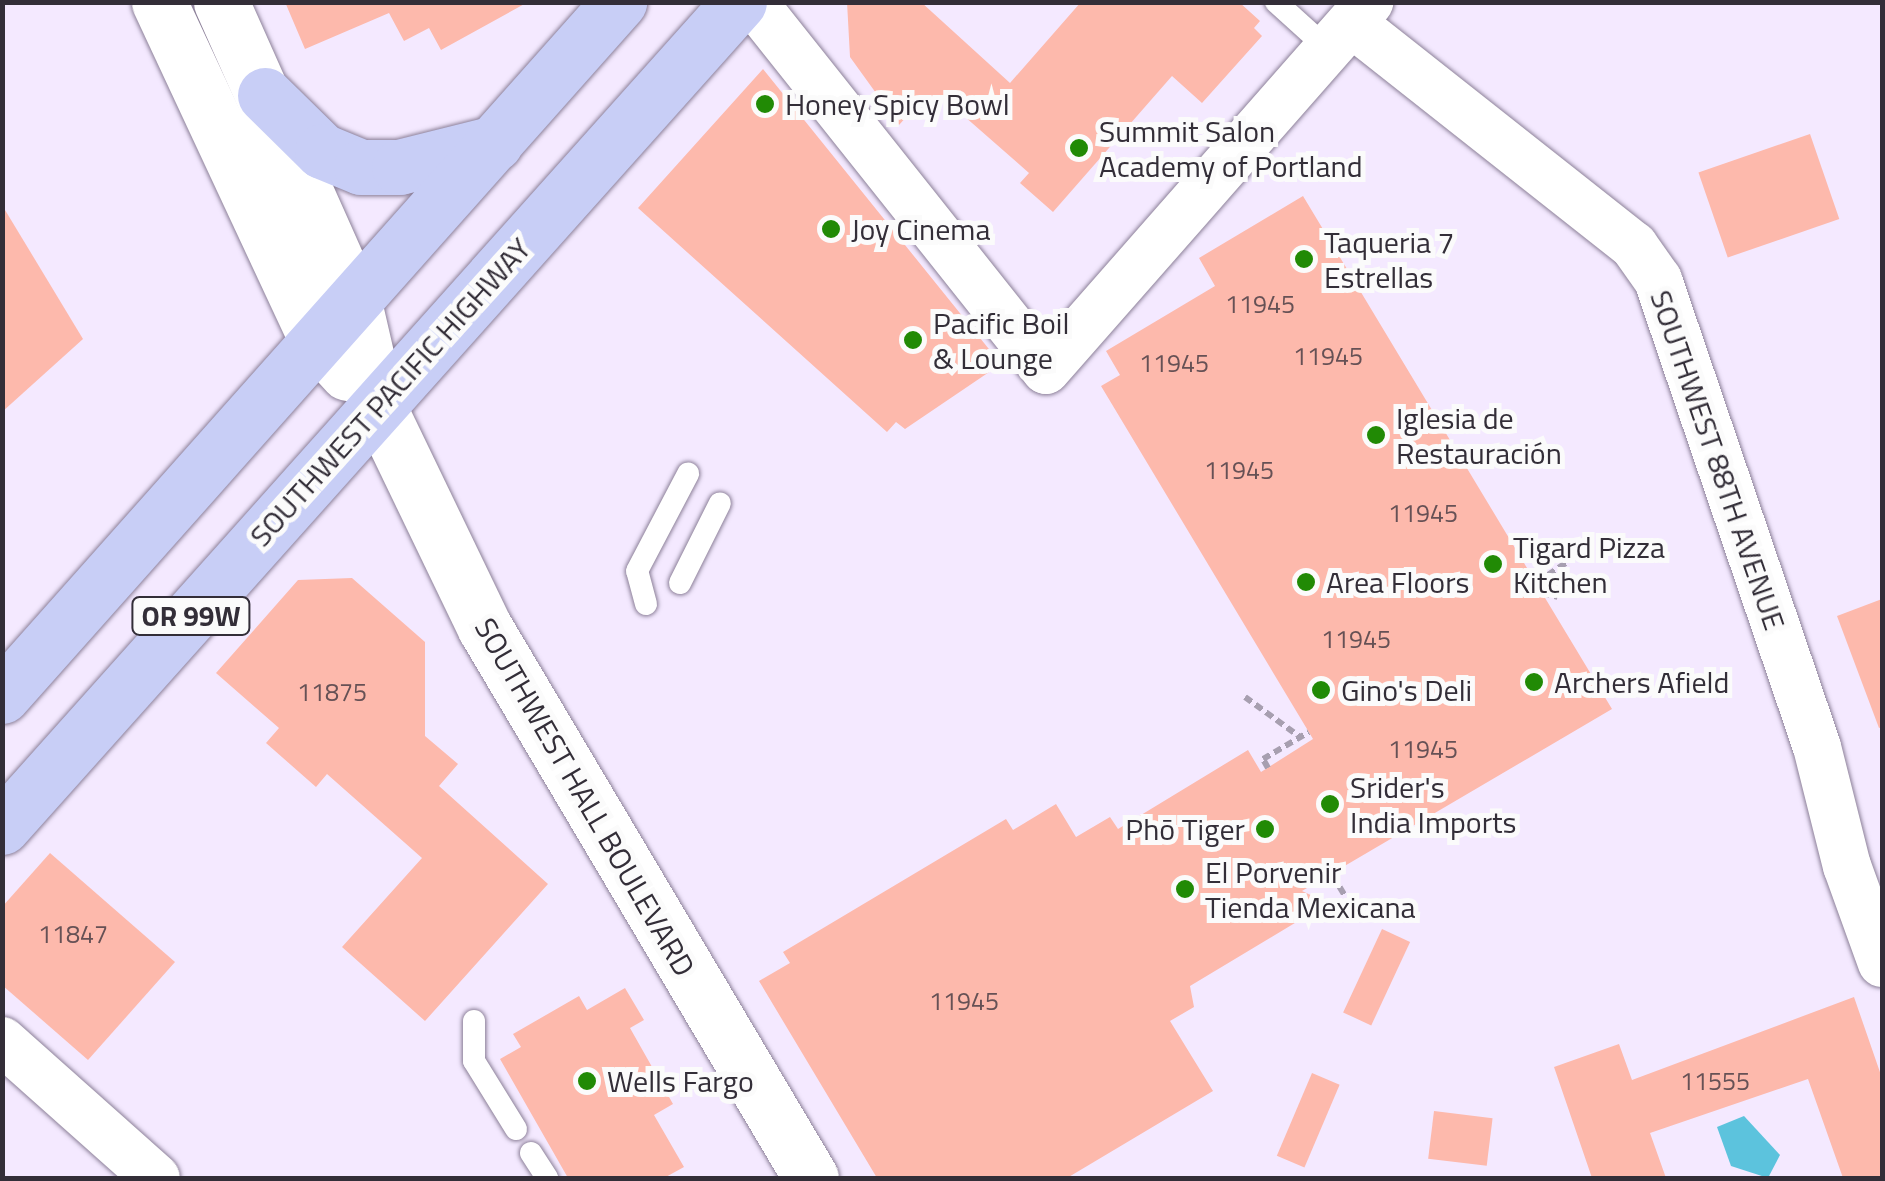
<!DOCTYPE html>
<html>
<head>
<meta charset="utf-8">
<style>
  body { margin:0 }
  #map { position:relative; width:1885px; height:1181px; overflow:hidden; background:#f4e9ff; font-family:"Titillium Web",sans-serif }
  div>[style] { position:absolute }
  .water>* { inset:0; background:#5cc3dd }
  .building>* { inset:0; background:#fdb9ac; transform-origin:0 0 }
  .path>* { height:6px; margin-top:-3px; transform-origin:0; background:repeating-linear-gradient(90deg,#a79fb0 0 8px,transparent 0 13px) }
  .roads { filter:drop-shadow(0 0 2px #8c8099) drop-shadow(0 0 2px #8c8099) }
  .service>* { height:22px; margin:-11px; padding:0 11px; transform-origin:11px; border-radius:11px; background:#fff }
  .minor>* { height:48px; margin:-24px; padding:0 24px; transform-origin:24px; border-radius:24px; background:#fff }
  .secondary>* { height:55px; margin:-27.5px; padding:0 27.5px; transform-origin:27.5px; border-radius:27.5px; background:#fff }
  .trunk>* { height:55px; margin:-27.5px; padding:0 27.5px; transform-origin:27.5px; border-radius:27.5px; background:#c8cef6 }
  .dots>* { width:28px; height:28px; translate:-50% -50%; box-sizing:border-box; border:5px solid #fbfbfb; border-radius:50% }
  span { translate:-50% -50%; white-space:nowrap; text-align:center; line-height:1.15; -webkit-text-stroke:10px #fbfbfb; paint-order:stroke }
  .number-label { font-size:25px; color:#665155 }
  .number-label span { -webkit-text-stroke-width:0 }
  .shield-label span { padding:2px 8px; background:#fbfbfb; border:2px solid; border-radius:8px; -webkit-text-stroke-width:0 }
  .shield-label { font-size:28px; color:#332e38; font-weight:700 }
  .poi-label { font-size:30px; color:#332e38 }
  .left { translate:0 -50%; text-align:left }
  .right { translate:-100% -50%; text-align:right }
  .street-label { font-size:30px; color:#332e38 }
  .frame { position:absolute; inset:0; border:5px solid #332e38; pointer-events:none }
</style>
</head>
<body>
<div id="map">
  <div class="water">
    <div style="clip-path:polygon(1744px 1116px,1780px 1155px,1768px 1178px,1731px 1166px,1717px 1127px)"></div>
  </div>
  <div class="building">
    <div style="clip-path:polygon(285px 2px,528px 2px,441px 50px,429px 28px,404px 41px,389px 13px,305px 49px)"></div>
    <div style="clip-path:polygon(847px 2px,921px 2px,1010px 83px,1081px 2px,1239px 2px,1260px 21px,1254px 28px,1262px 36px,1202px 103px,1172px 76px,1053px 212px,1020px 183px,1029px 173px,940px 95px,932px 103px,925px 96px,899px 125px,850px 57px)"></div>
    <div style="clip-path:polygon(763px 69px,1001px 364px,905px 429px,896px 422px,887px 432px,638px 208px)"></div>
    <div style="left:1810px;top:134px;width:90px;height:118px;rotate:71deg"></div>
    <div style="clip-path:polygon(1303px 196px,1612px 709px,1302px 891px,1328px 903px,1190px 986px,1194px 1007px,1170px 1021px,1213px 1091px,1067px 1178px,877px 1178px,759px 981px,790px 963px,783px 952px,1006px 819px,1013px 830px,1056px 804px,1076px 837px,1110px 817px,1118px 829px,1248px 750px,1261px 772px,1313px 739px,1101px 386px,1120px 375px,1106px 351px,1215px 286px,1199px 258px)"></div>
    <div style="clip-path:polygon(2px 205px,83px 339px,2px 412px)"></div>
    <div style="clip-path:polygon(352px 578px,425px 642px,425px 736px,458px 764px,439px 786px,548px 884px,425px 1021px,342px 947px,422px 858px,327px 774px,316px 787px,266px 743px,279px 728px,216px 673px,298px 580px)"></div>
    <div style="clip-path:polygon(1882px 599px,1882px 727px,1879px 728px,1837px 616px)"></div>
    <div style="clip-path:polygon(50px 853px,175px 962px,88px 1060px,2px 985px,2px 907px)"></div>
    <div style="left:1382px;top:929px;width:31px;height:92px;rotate:25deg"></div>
    <div style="clip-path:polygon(625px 988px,644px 1020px,630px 1028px,673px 1104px,654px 1115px,684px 1167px,664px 1178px,568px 1178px,500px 1059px,521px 1047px,513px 1034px,579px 996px,587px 1010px)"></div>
    <div style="clip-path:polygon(1854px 997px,1882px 1078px,1882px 1178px,1843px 1178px,1808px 1079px,1650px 1133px,1666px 1178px,1592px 1178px,1554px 1067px,1619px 1044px,1632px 1080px)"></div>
    <div style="left:1312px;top:1073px;width:30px;height:90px;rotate:23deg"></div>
    <div style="left:1434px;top:1111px;width:59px;height:48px;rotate:7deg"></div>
  </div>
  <div class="path">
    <div style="left:1542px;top:593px;width:16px;rotate:14deg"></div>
    <div style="left:1558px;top:597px;width:13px;rotate:-77deg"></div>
    <div style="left:1561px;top:584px;width:16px;rotate:-145deg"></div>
    <div style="left:1548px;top:575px;width:32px;rotate:-34deg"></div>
    <div style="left:1245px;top:697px;width:68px;rotate:36deg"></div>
    <div style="left:1268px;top:768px;width:10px;rotate:-119deg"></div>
    <div style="left:1263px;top:759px;width:53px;rotate:-30.4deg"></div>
    <div style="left:1333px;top:876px;width:31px;rotate:59deg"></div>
  </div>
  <div class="roads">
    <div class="service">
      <div style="left:1276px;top:2px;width:70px;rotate:42.1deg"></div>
      <div style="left:680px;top:583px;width:89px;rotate:-63.4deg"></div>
      <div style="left:646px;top:604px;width:34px;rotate:-105deg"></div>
      <div style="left:637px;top:571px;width:110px;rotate:-62.3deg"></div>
      <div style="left:474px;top:1021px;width:40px;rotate:90deg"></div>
      <div style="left:474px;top:1061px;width:80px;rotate:58.3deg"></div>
      <div style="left:531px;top:1153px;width:30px;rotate:57deg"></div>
    </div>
    <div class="minor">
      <div style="left:753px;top:2px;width:470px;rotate:51.5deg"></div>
      <div style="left:1046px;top:370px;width:490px;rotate:-48.7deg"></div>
      <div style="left:1353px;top:24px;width:358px;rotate:38.3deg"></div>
      <div style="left:1634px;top:246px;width:42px;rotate:54.8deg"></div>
      <div style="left:1658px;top:280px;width:493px;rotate:71.2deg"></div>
      <div style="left:1817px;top:747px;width:123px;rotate:75.9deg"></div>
      <div style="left:1847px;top:866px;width:103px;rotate:70.2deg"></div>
      <div style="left:2px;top:1041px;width:206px;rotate:41.7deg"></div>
    </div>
    <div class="secondary">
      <div style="left:159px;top:2px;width:372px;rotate:65deg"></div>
      <div style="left:316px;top:339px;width:46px;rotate:47.6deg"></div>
      <div style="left:221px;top:2px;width:324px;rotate:66deg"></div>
      <div style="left:353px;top:298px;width:111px;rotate:77deg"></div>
      <div style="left:378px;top:406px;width:246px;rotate:64.3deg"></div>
      <div style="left:485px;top:628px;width:639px;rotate:59.34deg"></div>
    </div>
    <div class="trunk">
      <div style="left:265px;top:95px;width:80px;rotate:44.5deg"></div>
      <div style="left:322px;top:151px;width:42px;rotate:22.3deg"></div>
      <div style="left:361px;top:167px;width:38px"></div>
      <div style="left:399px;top:167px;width:99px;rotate:-14deg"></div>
      <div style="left:2px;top:696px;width:929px;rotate:-48.36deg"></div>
      <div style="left:2px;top:827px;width:1106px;rotate:-48.22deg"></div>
    </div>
  </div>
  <div class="dots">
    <div style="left:765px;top:104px;background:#218a05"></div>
    <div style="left:1079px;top:148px;background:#218a05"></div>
    <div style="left:831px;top:229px;background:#218a05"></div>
    <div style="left:1304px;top:259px;background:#218a05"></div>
    <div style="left:913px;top:340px;background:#218a05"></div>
    <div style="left:1376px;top:435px;background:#218a05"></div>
    <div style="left:1493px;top:564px;background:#218a05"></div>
    <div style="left:1306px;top:582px;background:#218a05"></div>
    <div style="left:1534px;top:682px;background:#218a05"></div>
    <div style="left:1321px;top:690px;background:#218a05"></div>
    <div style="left:1330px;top:804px;background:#218a05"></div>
    <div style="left:1265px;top:829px;background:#218a05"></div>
    <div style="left:1185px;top:889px;background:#218a05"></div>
    <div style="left:587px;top:1081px;background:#218a05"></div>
  </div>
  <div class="number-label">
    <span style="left:1260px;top:304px">11945</span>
    <span style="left:1328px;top:356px">11945</span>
    <span style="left:1174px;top:363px">11945</span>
    <span style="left:1239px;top:470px">11945</span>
    <span style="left:1423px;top:513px">11945</span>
    <span style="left:1356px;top:639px">11945</span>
    <span style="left:332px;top:692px">11875</span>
    <span style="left:1423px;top:749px">11945</span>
    <span style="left:73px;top:934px">11847</span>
    <span style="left:964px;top:1001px">11945</span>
    <span style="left:1715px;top:1081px">11555</span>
  </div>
  <div class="shield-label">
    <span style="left:191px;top:616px">OR 99W</span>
  </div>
  <div class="poi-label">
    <span class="left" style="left:785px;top:104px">Honey Spicy Bowl</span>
    <span class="left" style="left:1099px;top:148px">Summit Salon<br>Academy of Portland</span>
    <span class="left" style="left:851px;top:229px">Joy Cinema</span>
    <span class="left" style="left:1324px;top:259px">Taqueria 7<br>Estrellas</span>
    <span class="left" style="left:933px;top:340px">Pacific Boil<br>&amp; Lounge</span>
    <span class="left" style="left:1396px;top:435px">Iglesia de<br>Restauración</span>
    <span class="left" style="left:1513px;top:564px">Tigard Pizza<br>Kitchen</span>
    <span class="left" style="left:1326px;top:582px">Area Floors</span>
    <span class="left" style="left:1554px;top:682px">Archers Afield</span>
    <span class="left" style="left:1341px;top:690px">Gino's Deli</span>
    <span class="left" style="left:1350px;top:804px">Srider's<br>India Imports</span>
    <span class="right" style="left:1245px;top:829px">Phō Tiger</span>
    <span class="left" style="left:1205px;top:889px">El Porvenir<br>Tienda Mexicana</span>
    <span class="left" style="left:607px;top:1081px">Wells Fargo</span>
  </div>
  <div class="street-label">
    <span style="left:390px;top:392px;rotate:-48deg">SOUTHWEST PACIFIC HIGHWAY</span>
    <span style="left:1718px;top:460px;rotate:71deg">SOUTHWEST 88TH AVENUE</span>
    <span style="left:585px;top:797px;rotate:60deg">SOUTHWEST HALL BOULEVARD</span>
  </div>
  <div class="frame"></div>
</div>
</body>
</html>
